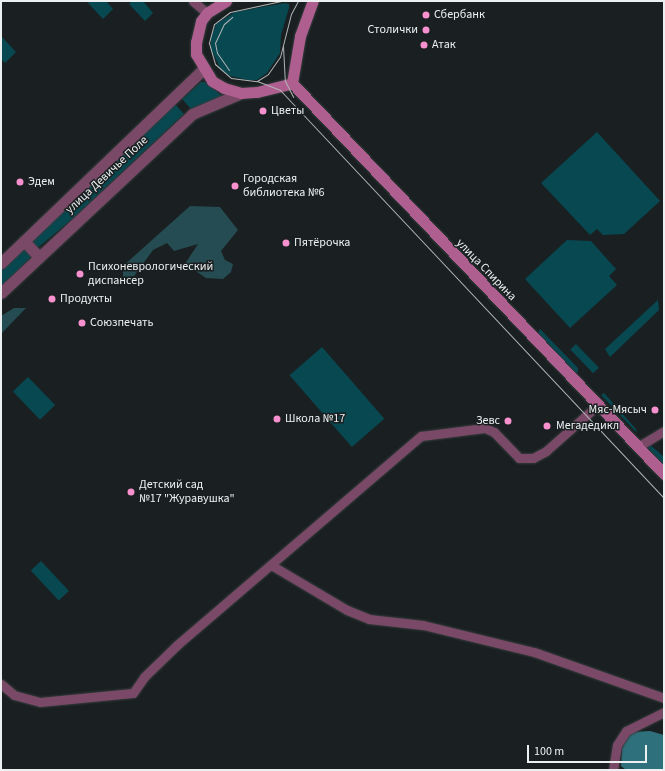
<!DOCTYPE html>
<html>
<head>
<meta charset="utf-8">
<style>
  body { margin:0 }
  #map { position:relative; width:665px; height:771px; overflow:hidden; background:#1a2021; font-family:"Source Sans 3",sans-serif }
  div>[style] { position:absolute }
  .green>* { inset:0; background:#074851; transform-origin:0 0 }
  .forest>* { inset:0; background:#244c52 }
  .water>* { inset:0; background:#2e717c }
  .roads { filter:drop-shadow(0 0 1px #373d3e) drop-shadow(0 0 1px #373d3e) }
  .minor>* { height:9px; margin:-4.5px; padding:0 4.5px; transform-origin:4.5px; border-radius:4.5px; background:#7a4967 }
  .tertiary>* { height:11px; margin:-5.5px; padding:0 5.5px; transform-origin:5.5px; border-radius:5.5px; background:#7a4967 }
  .secondary>* { height:11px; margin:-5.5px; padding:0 5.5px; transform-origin:5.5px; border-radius:5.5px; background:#ae5f90 }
  .tram>* { height:1px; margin:-0.5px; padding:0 0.5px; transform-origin:0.5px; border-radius:0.5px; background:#b1b5b6 }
  .dots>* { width:11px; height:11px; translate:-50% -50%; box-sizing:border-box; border:2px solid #1a2021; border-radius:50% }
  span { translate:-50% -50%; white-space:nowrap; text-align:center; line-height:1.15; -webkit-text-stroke:3px #1a2021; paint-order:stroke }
  .poi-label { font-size:12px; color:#ecf0f1 }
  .left { translate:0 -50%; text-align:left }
  .right { translate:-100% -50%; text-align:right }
  .street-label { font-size:12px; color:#ecf0f1 }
  .frame { position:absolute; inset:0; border:2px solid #ecf0f1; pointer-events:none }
  .scale { position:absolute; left:527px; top:745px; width:120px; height:18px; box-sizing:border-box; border:2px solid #ecf0f1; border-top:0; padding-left:5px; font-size:12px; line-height:14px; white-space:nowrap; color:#ecf0f1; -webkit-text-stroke:3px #1a2021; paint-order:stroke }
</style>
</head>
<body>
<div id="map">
  <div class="green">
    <div style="clip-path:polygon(90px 1px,106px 1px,113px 9px,103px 19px,88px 3px)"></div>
    <div style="clip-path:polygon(132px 1px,143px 1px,153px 13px,145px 21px,129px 4px)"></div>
    <div style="clip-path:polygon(285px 3px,289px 4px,289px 8px,281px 35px,280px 53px,267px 73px,257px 80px,248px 80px,230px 76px,221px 70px,211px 49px,211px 38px,216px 24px,235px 12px)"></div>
    <div style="clip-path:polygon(1px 36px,16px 52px,5px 63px,1px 59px)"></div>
    <div style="clip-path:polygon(201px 82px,205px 82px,222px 96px,191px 109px,182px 99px)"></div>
    <div style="clip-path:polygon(175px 104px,184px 114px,71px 220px,35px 250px,30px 244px,32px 238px)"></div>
    <div style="clip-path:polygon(597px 132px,660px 201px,624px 234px,603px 235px,597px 229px,590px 235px,541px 183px)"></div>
    <div style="clip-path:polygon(567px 240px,591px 241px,616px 269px,609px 276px,617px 285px,570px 328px,525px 279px)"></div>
    <div style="clip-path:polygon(22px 248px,26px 248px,32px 256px,1px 287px,1px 268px)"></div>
    <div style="clip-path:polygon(658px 300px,659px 310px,610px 357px,605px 349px)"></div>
    <div style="clip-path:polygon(540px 329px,578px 368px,578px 372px,576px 373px,538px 333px)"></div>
    <div style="left:576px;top:344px;width:33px;height:8px;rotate:46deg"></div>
    <div style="left:322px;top:347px;width:95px;height:43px;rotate:49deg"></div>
    <div style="left:28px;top:377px;width:39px;height:21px;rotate:46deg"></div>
    <div style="clip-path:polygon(604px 393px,636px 429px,637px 433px,601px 395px)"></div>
    <div style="clip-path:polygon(649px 444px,664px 457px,664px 465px,648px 448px)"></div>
    <div style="left:41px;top:561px;width:41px;height:14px;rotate:47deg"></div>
  </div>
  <div class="forest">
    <div style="clip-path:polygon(190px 206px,220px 207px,238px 230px,221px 251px,225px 260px,233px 264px,231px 272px,223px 279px,206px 278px,185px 264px,198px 244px,174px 251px,167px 243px,153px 250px,134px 276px,123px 277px,123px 266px)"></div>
    <div style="clip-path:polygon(14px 308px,26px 308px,1px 334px,1px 316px)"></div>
  </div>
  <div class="water">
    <div style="clip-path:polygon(650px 731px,664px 735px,664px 770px,626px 770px,621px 766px,622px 748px,628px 736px,634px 732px)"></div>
  </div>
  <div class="roads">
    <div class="minor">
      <div style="left:193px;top:1px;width:18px;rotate:41deg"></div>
      <div style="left:639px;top:446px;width:29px;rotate:-31deg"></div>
      <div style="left:271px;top:565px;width:88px;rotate:30.6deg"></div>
      <div style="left:347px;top:610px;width:24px;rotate:22deg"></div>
      <div style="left:369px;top:619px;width:54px;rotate:6.3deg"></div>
      <div style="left:423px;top:625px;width:114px;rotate:13.7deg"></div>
      <div style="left:534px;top:652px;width:138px;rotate:19.5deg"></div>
      <div style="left:1px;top:684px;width:17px;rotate:40deg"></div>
      <div style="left:14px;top:695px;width:27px;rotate:15deg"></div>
      <div style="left:40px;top:702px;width:93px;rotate:-5.5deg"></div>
      <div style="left:133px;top:693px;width:19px;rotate:-55deg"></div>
      <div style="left:144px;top:677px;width:46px;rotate:-44.1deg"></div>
      <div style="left:177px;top:645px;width:321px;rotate:-40.6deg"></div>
      <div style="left:421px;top:436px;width:64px;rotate:-7.1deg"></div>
      <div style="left:485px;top:428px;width:10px;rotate:24deg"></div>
      <div style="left:494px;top:432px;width:36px;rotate:46deg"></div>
      <div style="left:519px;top:458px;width:14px"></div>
      <div style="left:533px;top:458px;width:15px;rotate:-28deg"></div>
      <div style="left:546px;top:451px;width:71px;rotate:-41.6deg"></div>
      <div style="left:613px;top:770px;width:25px;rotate:-81deg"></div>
      <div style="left:617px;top:745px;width:17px;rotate:-57deg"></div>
      <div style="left:626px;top:731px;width:42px;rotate:-26.6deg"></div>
    </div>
    <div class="tertiary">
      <div style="left:24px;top:241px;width:22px;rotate:47deg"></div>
      <div style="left:1px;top:263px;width:280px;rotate:-43.8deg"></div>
      <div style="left:1px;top:293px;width:262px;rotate:-43.1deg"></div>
      <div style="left:192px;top:114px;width:53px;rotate:-23.2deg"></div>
    </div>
    <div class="secondary">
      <div style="left:226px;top:1px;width:22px;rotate:148deg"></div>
      <div style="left:207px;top:13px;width:10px;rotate:127deg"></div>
      <div style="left:201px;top:21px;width:22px;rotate:103deg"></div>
      <div style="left:196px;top:42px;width:12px;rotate:90deg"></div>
      <div style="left:196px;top:54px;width:31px;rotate:59deg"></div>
      <div style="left:212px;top:81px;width:14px;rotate:30deg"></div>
      <div style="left:224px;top:88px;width:18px;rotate:16deg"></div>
      <div style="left:241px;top:93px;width:16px;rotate:-4deg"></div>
      <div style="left:257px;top:92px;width:36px;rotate:-14deg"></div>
      <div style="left:292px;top:83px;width:540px;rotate:46.43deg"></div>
      <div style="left:292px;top:83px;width:48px;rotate:-80.3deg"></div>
      <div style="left:300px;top:36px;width:37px;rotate:-70deg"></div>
    </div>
  </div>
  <div class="tram">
    <div style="left:281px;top:1px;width:52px;rotate:167.8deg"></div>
    <div style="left:230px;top:12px;width:20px;rotate:143deg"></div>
    <div style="left:214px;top:24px;width:20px;rotate:105deg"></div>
    <div style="left:209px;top:43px;width:22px;rotate:74deg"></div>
    <div style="left:215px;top:64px;width:21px;rotate:41deg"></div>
    <div style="left:231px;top:78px;width:26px;rotate:7deg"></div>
    <div style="left:257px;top:81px;width:25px;rotate:21deg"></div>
    <div style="left:280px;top:90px;width:560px;rotate:46.74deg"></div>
    <div style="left:283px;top:46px;width:35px;rotate:87deg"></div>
    <div style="left:285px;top:81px;width:18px;rotate:63deg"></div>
    <div style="left:229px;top:70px;width:21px;rotate:-125deg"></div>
    <div style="left:217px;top:53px;width:10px;rotate:-101deg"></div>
    <div style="left:215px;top:43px;width:21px;rotate:-65deg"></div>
    <div style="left:224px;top:24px;width:11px;rotate:-41deg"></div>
    <div style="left:257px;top:81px;width:13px;rotate:-32deg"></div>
    <div style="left:268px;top:74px;width:21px;rotate:-55deg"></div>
    <div style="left:280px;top:57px;width:44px;rotate:-75.7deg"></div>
    <div style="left:291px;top:14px;width:15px;rotate:-62deg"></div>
  </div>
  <div class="dots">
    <div style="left:426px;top:15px;background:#f690cf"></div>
    <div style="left:426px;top:30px;background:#f690cf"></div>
    <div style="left:424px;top:45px;background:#f690cf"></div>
    <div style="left:263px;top:111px;background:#f690cf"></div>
    <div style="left:20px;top:182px;background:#f690cf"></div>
    <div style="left:235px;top:186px;background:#f690cf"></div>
    <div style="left:286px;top:243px;background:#f690cf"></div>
    <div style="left:80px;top:274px;background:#f690cf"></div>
    <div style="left:52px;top:299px;background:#f690cf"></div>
    <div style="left:82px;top:323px;background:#f690cf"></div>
    <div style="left:655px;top:410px;background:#f690cf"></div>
    <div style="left:277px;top:419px;background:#f690cf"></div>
    <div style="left:508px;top:421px;background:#f690cf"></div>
    <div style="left:547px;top:426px;background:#f690cf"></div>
    <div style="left:131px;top:492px;background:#f690cf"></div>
  </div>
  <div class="poi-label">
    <span class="left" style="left:434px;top:15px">Сбербанк</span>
    <span class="right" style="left:418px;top:30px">Столички</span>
    <span class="left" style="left:432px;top:45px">Атак</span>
    <span class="left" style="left:271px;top:111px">Цветы</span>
    <span class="left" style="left:243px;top:186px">Городская<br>библиотека №6</span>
    <span class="left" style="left:28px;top:182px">Эдем</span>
    <span class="left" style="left:294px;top:243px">Пятёрочка</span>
    <span class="left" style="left:88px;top:274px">Психоневрологический<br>диспансер</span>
    <span class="left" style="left:60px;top:299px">Продукты</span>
    <span class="left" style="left:90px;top:323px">Союзпечать</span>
    <span class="right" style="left:647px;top:410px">Мяс-Мясыч</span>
    <span class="left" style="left:285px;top:419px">Школа №17</span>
    <span class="right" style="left:500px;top:421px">Зевс</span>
    <span class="left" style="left:556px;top:426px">Мегадедикл</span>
    <span class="left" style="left:139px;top:492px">Детский сад<br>№17 "Журавушка"</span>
  </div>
  <div class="street-label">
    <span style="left:107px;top:175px;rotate:-43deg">улица Девичье Поле</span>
    <span style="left:486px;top:270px;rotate:46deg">улица Спирина</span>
  </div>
  <div class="frame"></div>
  <div class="scale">100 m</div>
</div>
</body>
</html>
